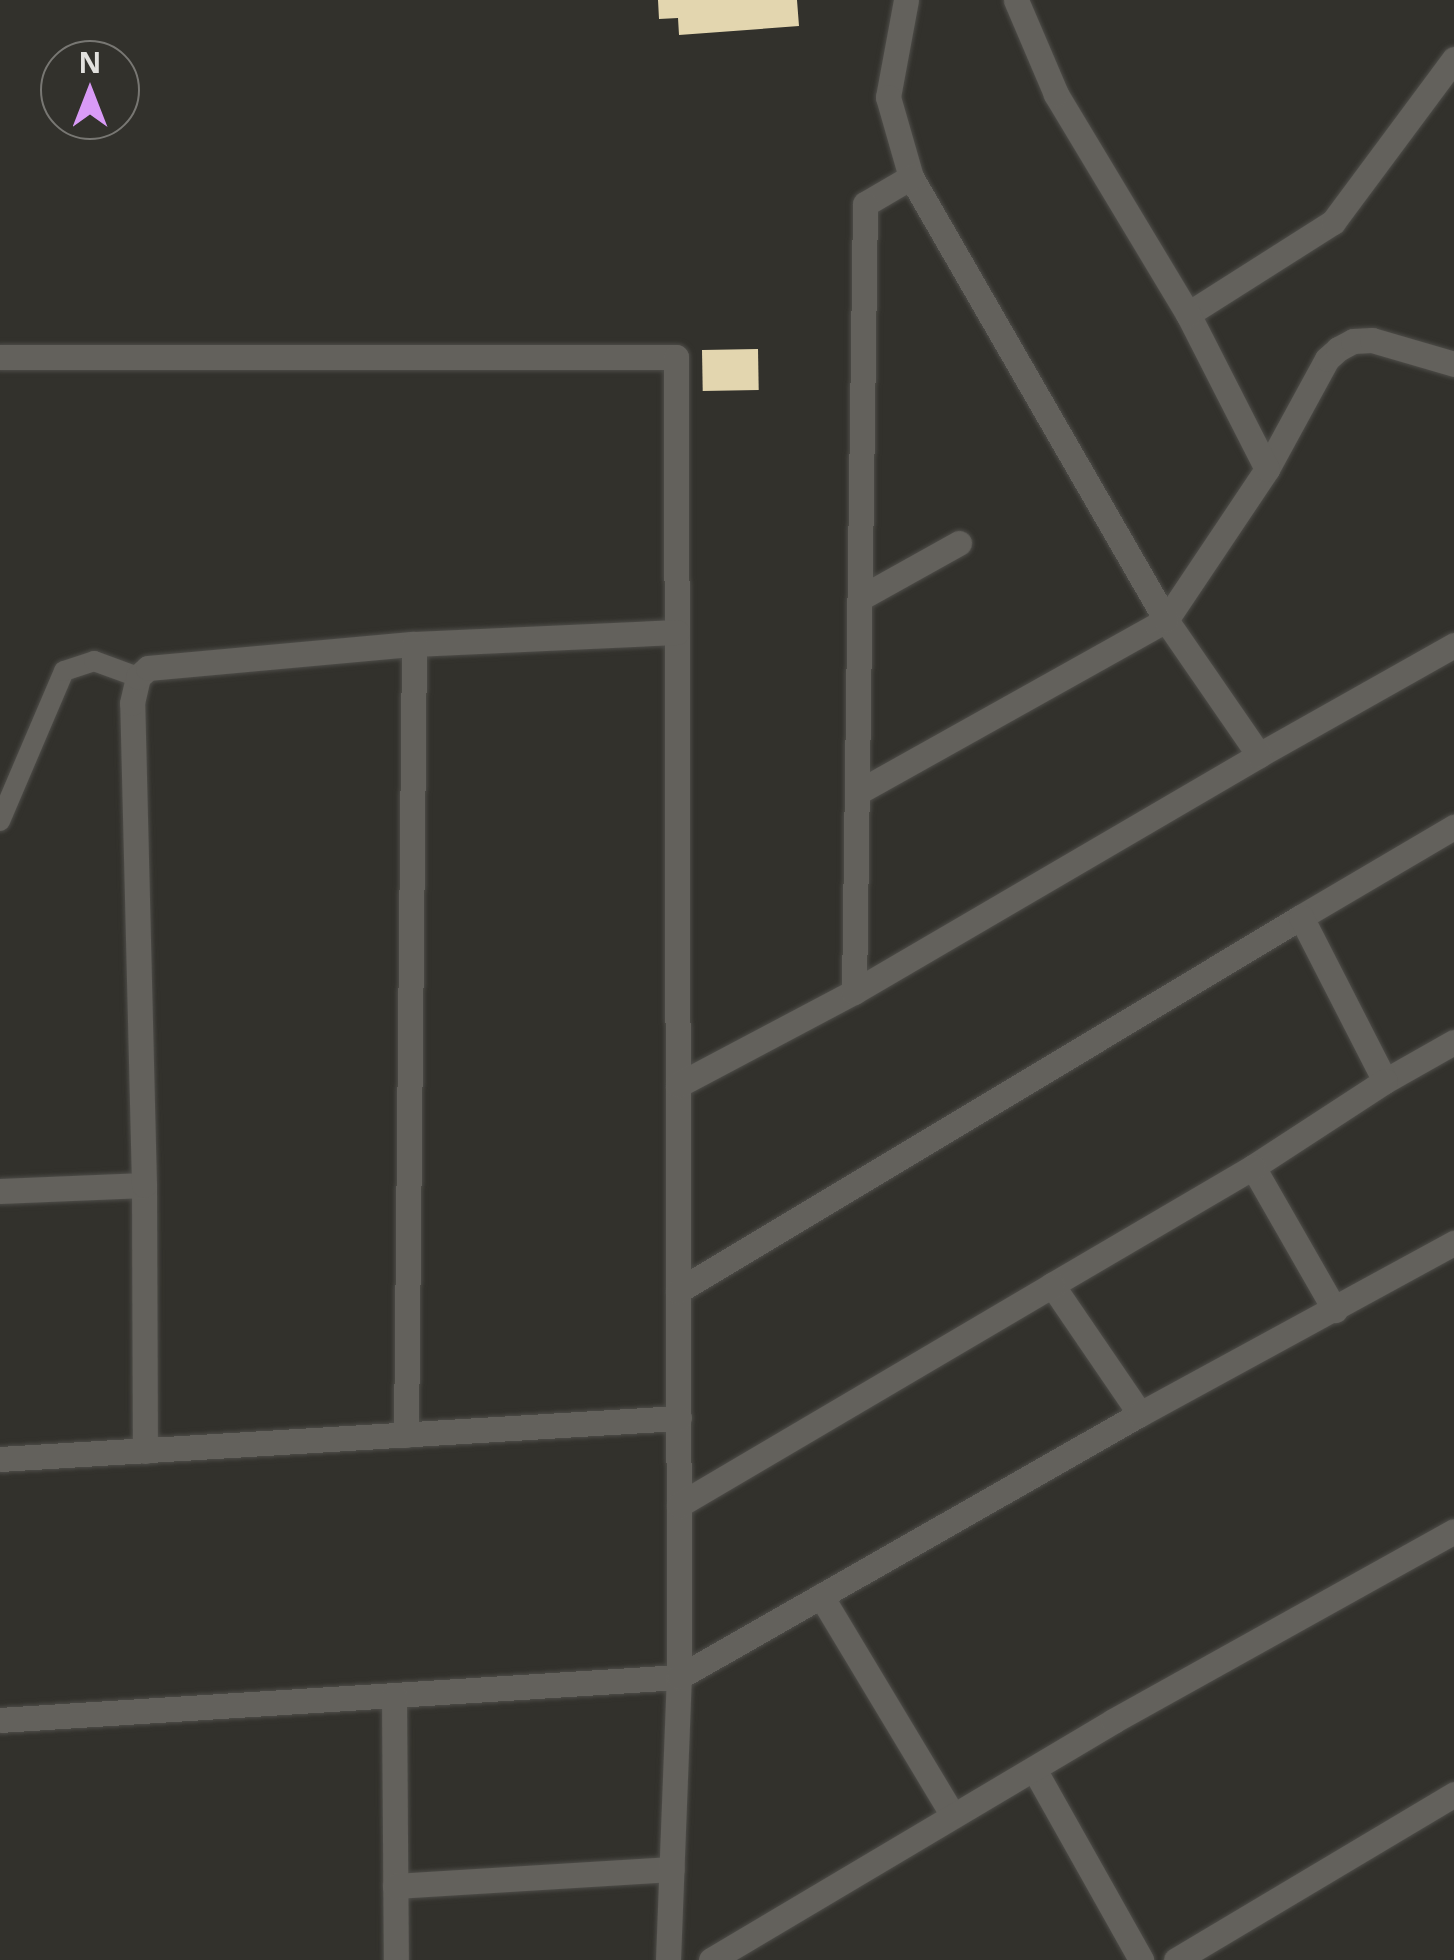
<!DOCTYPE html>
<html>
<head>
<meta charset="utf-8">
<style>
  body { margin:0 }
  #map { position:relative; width:1454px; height:1960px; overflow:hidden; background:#32312c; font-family:"Noto Sans",sans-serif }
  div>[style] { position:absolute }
  .building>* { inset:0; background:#e3d6af; transform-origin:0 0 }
  .roads { filter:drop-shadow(0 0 2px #4e4d49) drop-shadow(0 0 2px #4e4d49) }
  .service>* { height:20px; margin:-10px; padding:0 10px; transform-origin:10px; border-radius:10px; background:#63615c }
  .minor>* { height:25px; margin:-12.5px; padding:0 12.5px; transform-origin:12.5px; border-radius:12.5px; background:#63615c }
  span { translate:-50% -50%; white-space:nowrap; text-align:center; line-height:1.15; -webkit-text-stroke:10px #32312c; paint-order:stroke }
  .north { position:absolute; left:40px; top:40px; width:100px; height:100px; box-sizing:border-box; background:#32312c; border:2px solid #787773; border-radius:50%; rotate:0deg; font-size:28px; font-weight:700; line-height:40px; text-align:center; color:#e2e1de }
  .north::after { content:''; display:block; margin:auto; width:35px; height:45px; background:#d99af7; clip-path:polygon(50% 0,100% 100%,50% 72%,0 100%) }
</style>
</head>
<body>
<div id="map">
  <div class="building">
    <div style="clip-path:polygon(658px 0,797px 0,799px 26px,679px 35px,678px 18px,659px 19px)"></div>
    <div style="left:758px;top:349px;width:41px;height:56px;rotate:89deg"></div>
  </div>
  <div class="roads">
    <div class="service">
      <div style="left:0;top:821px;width:163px;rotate:-66.9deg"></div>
      <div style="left:64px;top:671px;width:32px;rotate:-18deg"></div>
      <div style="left:94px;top:661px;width:47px;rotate:20deg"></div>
    </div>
    <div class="minor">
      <div style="left:906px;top:0;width:99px;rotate:100.5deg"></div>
      <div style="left:888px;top:97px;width:83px;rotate:74deg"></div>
      <div style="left:1188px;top:314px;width:172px;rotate:-32.4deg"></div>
      <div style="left:1333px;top:222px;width:203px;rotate:-53.4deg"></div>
      <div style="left:0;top:357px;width:676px"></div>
      <div style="left:676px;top:357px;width:1320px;rotate:89.87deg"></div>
      <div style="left:679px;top:1677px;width:680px;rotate:176.38deg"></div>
      <div style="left:1267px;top:469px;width:125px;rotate:-61.4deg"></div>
      <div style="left:1327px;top:359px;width:15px;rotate:-42deg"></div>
      <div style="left:1338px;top:349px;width:17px;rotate:-28deg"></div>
      <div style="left:1353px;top:341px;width:19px;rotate:-3deg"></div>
      <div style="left:1372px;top:340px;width:85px;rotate:16.3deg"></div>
      <div style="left:862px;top:597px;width:111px;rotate:-29.1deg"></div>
      <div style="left:1259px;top:755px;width:224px;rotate:-29.4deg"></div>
      <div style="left:860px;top:791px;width:351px;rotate:-29.2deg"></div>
      <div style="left:1166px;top:620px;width:182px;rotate:-56.2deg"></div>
      <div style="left:1267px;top:469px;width:174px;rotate:-117deg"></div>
      <div style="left:1188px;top:314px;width:257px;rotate:-121deg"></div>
      <div style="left:1056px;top:94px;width:102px;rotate:-113.1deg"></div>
      <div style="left:1301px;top:917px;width:178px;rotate:-30.5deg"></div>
      <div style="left:1385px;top:1081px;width:79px;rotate:-29.5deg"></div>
      <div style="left:678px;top:1085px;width:199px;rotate:-27.9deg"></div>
      <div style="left:854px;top:992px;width:469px;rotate:-30.3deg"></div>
      <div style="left:1259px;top:755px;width:164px;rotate:-124.6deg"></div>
      <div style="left:1166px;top:620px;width:511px;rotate:-119.93deg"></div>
      <div style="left:911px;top:177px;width:53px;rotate:149.6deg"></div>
      <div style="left:865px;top:204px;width:788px;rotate:90.8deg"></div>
      <div style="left:144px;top:1185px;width:266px;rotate:89.8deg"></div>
      <div style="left:0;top:1191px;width:144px;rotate:-2.4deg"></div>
      <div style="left:144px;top:1185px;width:482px;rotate:-91.4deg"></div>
      <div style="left:132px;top:703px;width:27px;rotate:-77deg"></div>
      <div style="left:138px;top:677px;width:13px;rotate:-42deg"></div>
      <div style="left:148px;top:668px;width:267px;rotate:-5.2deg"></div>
      <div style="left:414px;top:644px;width:263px;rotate:-2.6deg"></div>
      <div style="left:678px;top:1291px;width:727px;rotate:-30.98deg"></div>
      <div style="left:1301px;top:917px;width:184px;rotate:62.9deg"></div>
      <div style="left:1385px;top:1081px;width:158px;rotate:146.9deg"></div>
      <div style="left:1253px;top:1167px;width:165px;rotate:60.2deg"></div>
      <div style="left:1140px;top:1414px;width:156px;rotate:-124.3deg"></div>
      <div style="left:1052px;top:1285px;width:233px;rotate:-30.4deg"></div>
      <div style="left:406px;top:1435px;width:791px;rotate:-89.42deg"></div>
      <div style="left:0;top:1459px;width:680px;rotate:-3.46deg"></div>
      <div style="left:679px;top:1505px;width:433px;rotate:-30.5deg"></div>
      <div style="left:821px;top:1596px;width:254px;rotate:59deg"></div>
      <div style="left:394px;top:1695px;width:265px;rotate:89.6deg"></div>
      <div style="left:1034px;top:1769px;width:219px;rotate:60.7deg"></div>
      <div style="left:395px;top:1886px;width:277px;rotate:-3.5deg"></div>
      <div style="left:668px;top:1960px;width:283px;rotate:-87.8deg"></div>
      <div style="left:679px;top:1677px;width:531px;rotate:-29.7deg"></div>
      <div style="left:1140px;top:1414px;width:358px;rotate:-28.6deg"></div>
      <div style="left:711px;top:1960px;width:468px;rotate:-30.7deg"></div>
      <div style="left:1113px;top:1721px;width:390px;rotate:-29.1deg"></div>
      <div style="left:1176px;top:1960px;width:324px;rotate:-30.8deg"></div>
    </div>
  </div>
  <div class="north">N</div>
</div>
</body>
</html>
